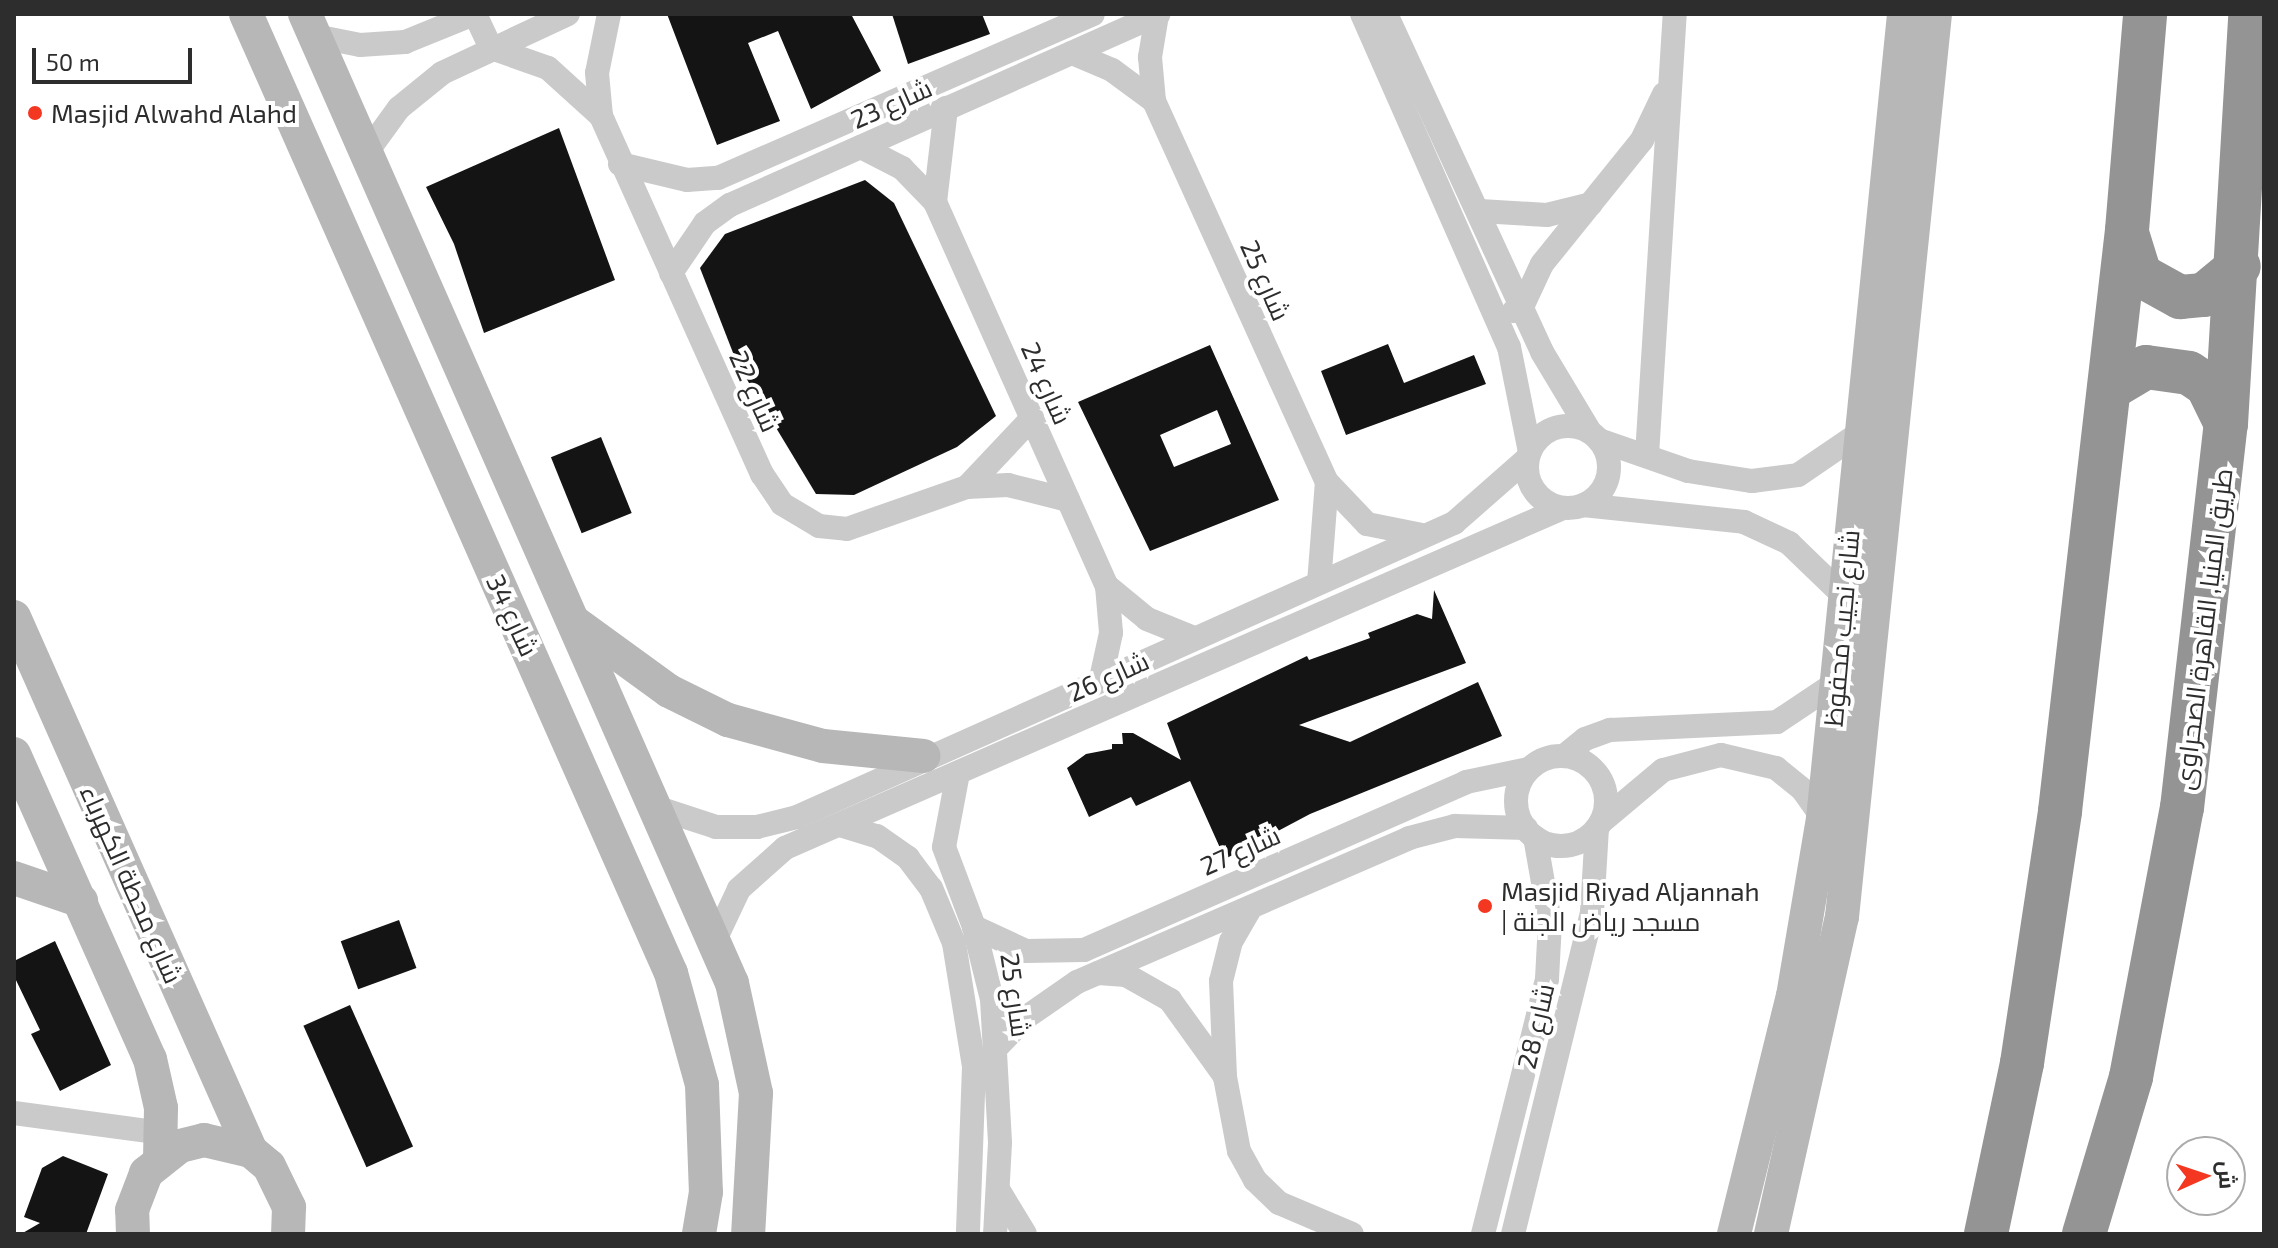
<!DOCTYPE html>
<html>
<head>
<meta charset="utf-8">
<style>
  body { margin:0 }
  #map { position:relative; width:2278px; height:1248px; overflow:hidden; background:#fff; font-family:"Exo 2",Cairo,sans-serif }
  div>[style] { position:absolute }
  .building>* { inset:0; background:#141414; transform-origin:0 0 }
  .street>* { height:24px; margin:-12px; padding:0 12px; transform-origin:12px; border-radius:12px; background:#cacaca }
  .street>.ring { margin:-12px; padding:0; box-sizing:content-box; background:none; border:24px solid #cacaca; border-radius:50% }
  .secondary>* { height:34px; margin:-17px; padding:0 17px; transform-origin:17px; border-radius:17px; background:#b7b7b7 }
  .highway>* { height:44px; margin:-22px; padding:0 22px; transform-origin:22px; border-radius:22px; background:#949494 }
  .dots>* { width:22px; height:22px; translate:-50% -50%; box-sizing:border-box; border:4px solid #fff; border-radius:50% }
  span { translate:-50% -50%; white-space:nowrap; text-align:center; line-height:1.15; -webkit-text-stroke:8px #fff; paint-order:stroke }
  .street-label { font-size:26px; color:#2d2d2d }
  .poi-label { font-size:26px; color:#2d2d2d }
  .left { translate:0 -50%; text-align:left }
  .frame { position:absolute; inset:0; border:16px solid #2d2d2d; pointer-events:none }
  .north { position:absolute; left:2166px; top:1136px; width:80px; height:80px; box-sizing:border-box; background:#fff; border:2px solid #ababab; border-radius:50%; rotate:87deg; font-size:22px; font-weight:700; line-height:32px; text-align:center; color:#2d2d2d }
  .north::after { content:''; display:block; margin:auto; width:28px; height:36px; background:#f33720; clip-path:polygon(50% 0,100% 100%,50% 72%,0 100%) }
  .scale { position:absolute; left:32px; top:48px; width:160px; height:36px; box-sizing:border-box; border:4px solid #2d2d2d; border-top:0; padding-left:10px; font-size:24px; line-height:28px; white-space:nowrap; color:#2d2d2d; -webkit-text-stroke:6px #fff; paint-order:stroke }
</style>
</head>
<body>
<div id="map">
  <div class="building">
    <div style="clip-path:polygon(667px 14px,851px 14px,881px 71px,811px 109px,778px 31px,748px 43px,780px 121px,717px 145px)"></div>
    <div style="clip-path:polygon(892px 14px,982px 14px,990px 34px,908px 64px)"></div>
    <div style="clip-path:polygon(559px 128px,615px 280px,484px 333px,454px 244px,426px 187px)"></div>
    <div style="clip-path:polygon(865px 180px,894px 203px,996px 416px,957px 447px,854px 495px,816px 494px,737px 363px,700px 268px,725px 234px)"></div>
    <div style="clip-path:polygon(1388px 344px,1404px 383px,1474px 355px,1486px 384px,1346px 435px,1321px 371px)"></div>
    <div style="clip-path:polygon(evenodd,1210px 345px,1279px 500px,1150px 551px,1078px 402px,1210px 345px,1217px 410px,1231px 444px,1174px 467px,1160px 435px,1217px 410px)"></div>
    <div style="left:601px;top:437px;width:82px;height:54px;rotate:68deg"></div>
    <div style="clip-path:polygon(1434px 590px,1466px 663px,1299px 725px,1350px 742px,1478px 682px,1502px 736px,1310px 814px,1225px 859px,1190px 781px,1136px 806px,1131px 797px,1089px 817px,1067px 768px,1086px 754px,1112px 749px,1112px 744px,1123px 744px,1122px 733px,1133px 733px,1181px 760px,1167px 723px,1307px 656px,1309px 660px,1370px 638px,1368px 633px,1417px 614px,1432px 619px)"></div>
    <div style="left:399px;top:920px;width:51px;height:62px;rotate:70deg"></div>
    <div style="clip-path:polygon(55px 941px,111px 1065px,60px 1091px,31px 1034px,40px 1030px,14px 976px,14px 961px)"></div>
    <div style="left:350px;top:1005px;width:155px;height:51px;rotate:66deg"></div>
    <div style="clip-path:polygon(63px 1156px,108px 1174px,86px 1234px,21px 1234px,40px 1223px,24px 1217px,42px 1168px)"></div>
  </div>
  <div class="street">
    <div style="left:475px;top:14px;width:38px;rotate:65deg"></div>
    <div style="left:491px;top:48px;width:60px;rotate:19.3deg"></div>
    <div style="left:548px;top:68px;width:72px;rotate:42.2deg"></div>
    <div style="left:609px;top:14px;width:60px;rotate:101.5deg"></div>
    <div style="left:597px;top:73px;width:43px;rotate:84.7deg"></div>
    <div style="left:601px;top:116px;width:393px;rotate:65.8deg"></div>
    <div style="left:762px;top:474px;width:36px;rotate:56deg"></div>
    <div style="left:782px;top:504px;width:43px;rotate:30.7deg"></div>
    <div style="left:819px;top:526px;width:28px;rotate:6deg"></div>
    <div style="left:847px;top:529px;width:127px;rotate:-19.3deg"></div>
    <div style="left:967px;top:487px;width:41px;rotate:-2.8deg"></div>
    <div style="left:1008px;top:485px;width:62px;rotate:14deg"></div>
    <div style="left:1362px;top:14px;width:364px;rotate:66.2deg"></div>
    <div style="left:1509px;top:347px;width:107px;rotate:78.7deg"></div>
    <div style="left:1386px;top:14px;width:372px;rotate:65.2deg"></div>
    <div style="left:1542px;top:352px;width:93px;rotate:59deg"></div>
    <div style="left:1157px;top:15px;width:43px;rotate:99.5deg"></div>
    <div style="left:1150px;top:57px;width:44px;rotate:84.8deg"></div>
    <div style="left:1154px;top:101px;width:418px;rotate:65.6deg"></div>
    <div style="left:1327px;top:482px;width:58px;rotate:46.4deg"></div>
    <div style="left:1367px;top:524px;width:56px;rotate:11.3deg"></div>
    <div style="left:315px;top:36px;width:46px;rotate:11.3deg"></div>
    <div style="left:360px;top:45px;width:45px;rotate:-3.8deg"></div>
    <div style="left:405px;top:42px;width:74px;rotate:-22.1deg"></div>
    <div style="left:1072px;top:53px;width:43px;rotate:23deg"></div>
    <div style="left:1112px;top:70px;width:52px;rotate:36.4deg"></div>
    <div style="left:861px;top:147px;width:46px;rotate:27.1deg"></div>
    <div style="left:902px;top:168px;width:47px;rotate:45.9deg"></div>
    <div style="left:935px;top:202px;width:421px;rotate:65.9deg"></div>
    <div style="left:1107px;top:586px;width:47px;rotate:85.1deg"></div>
    <div style="left:1111px;top:633px;width:47px;rotate:102.3deg"></div>
    <div style="left:367px;top:152px;width:54px;rotate:-54deg"></div>
    <div style="left:399px;top:108px;width:55px;rotate:-39.1deg"></div>
    <div style="left:442px;top:73px;width:139px;rotate:-25.1deg"></div>
    <div style="left:620px;top:164px;width:69px;rotate:13.4deg"></div>
    <div style="left:687px;top:180px;width:31px;rotate:-4deg"></div>
    <div style="left:718px;top:178px;width:409px;rotate:-23.6deg"></div>
    <div style="left:935px;top:202px;width:95px;rotate:-83.3deg"></div>
    <div style="left:1480px;top:211px;width:67px;rotate:3.4deg"></div>
    <div style="left:1547px;top:215px;width:45px;rotate:-14deg"></div>
    <div style="left:671px;top:273px;width:60px;rotate:-55.8deg"></div>
    <div style="left:705px;top:223px;width:31px;rotate:-36deg"></div>
    <div style="left:730px;top:205px;width:469px;rotate:-24deg"></div>
    <div style="left:1514px;top:311px;width:9px;rotate:-27deg"></div>
    <div style="left:1522px;top:307px;width:47px;rotate:-65.1deg"></div>
    <div style="left:1542px;top:264px;width:159px;rotate:-51.1deg"></div>
    <div style="left:1642px;top:140px;width:51px;rotate:-64.4deg"></div>
    <div class="ring" style="left:1527px;top:426px;width:58px;height:58px"></div>
    <div style="left:1599px;top:440px;width:94px;rotate:19.2deg"></div>
    <div style="left:1688px;top:471px;width:65px;rotate:8.9deg"></div>
    <div style="left:1752px;top:481px;width:46px;rotate:-7.4deg"></div>
    <div style="left:1798px;top:475px;width:73px;rotate:-34.3deg"></div>
    <div style="left:1647px;top:455px;width:442px;rotate:-86.4deg"></div>
    <div style="left:967px;top:487px;width:95px;rotate:-46.7deg"></div>
    <div style="left:1583px;top:505px;width:162px;rotate:6deg"></div>
    <div style="left:1744px;top:522px;width:50px;rotate:25deg"></div>
    <div style="left:1789px;top:543px;width:78px;rotate:44deg"></div>
    <div style="left:1319px;top:583px;width:101px;rotate:-85.5deg"></div>
    <div style="left:1107px;top:586px;width:52px;rotate:39.5deg"></div>
    <div style="left:1147px;top:619px;width:51px;rotate:22deg"></div>
    <div style="left:1564px;top:756px;width:27px;rotate:-39deg"></div>
    <div style="left:1585px;top:739px;width:27px;rotate:-20deg"></div>
    <div style="left:1610px;top:730px;width:167px;rotate:-2.7deg"></div>
    <div style="left:1777px;top:722px;width:72px;rotate:-33.7deg"></div>
    <div class="ring" style="left:1516px;top:756px;width:66px;height:66px"></div>
    <div style="left:958px;top:773px;width:75px;rotate:100.7deg"></div>
    <div style="left:944px;top:847px;width:85px;rotate:69.4deg"></div>
    <div style="left:974px;top:927px;width:74px;rotate:76deg"></div>
    <div style="left:992px;top:999px;width:144px;rotate:86.8deg"></div>
    <div style="left:1000px;top:1143px;width:91px;rotate:93.1deg"></div>
    <div style="left:658px;top:808px;width:61px;rotate:18.1deg"></div>
    <div style="left:716px;top:827px;width:41px"></div>
    <div style="left:757px;top:827px;width:41px;rotate:-14deg"></div>
    <div style="left:797px;top:817px;width:720px;rotate:-24.11deg"></div>
    <div style="left:1454px;top:523px;width:98px;rotate:-41.3deg"></div>
    <div style="left:1601px;top:822px;width:81px;rotate:-40deg"></div>
    <div style="left:1663px;top:770px;width:60px;rotate:-14.5deg"></div>
    <div style="left:1721px;top:755px;width:57px;rotate:13.3deg"></div>
    <div style="left:1776px;top:768px;width:35px;rotate:39deg"></div>
    <div style="left:1803px;top:790px;width:35px;rotate:55deg"></div>
    <div style="left:840px;top:825px;width:39px;rotate:17deg"></div>
    <div style="left:877px;top:836px;width:38px;rotate:35deg"></div>
    <div style="left:908px;top:858px;width:38px;rotate:53deg"></div>
    <div style="left:931px;top:888px;width:60px;rotate:67.3deg"></div>
    <div style="left:954px;top:943px;width:126px;rotate:80.8deg"></div>
    <div style="left:974px;top:1067px;width:167px;rotate:92.1deg"></div>
    <div style="left:1251px;top:907px;width:39px;rotate:120deg"></div>
    <div style="left:1231px;top:941px;width:41px;rotate:104deg"></div>
    <div style="left:1221px;top:981px;width:96px;rotate:87.6deg"></div>
    <div style="left:1225px;top:1077px;width:75px;rotate:79.3deg"></div>
    <div style="left:1239px;top:1151px;width:33px;rotate:61deg"></div>
    <div style="left:1255px;top:1180px;width:33px;rotate:44deg"></div>
    <div style="left:1279px;top:1203px;width:79px;rotate:23deg"></div>
    <div style="left:974px;top:927px;width:57px;rotate:24.8deg"></div>
    <div style="left:1026px;top:951px;width:58px;rotate:-1deg"></div>
    <div style="left:1084px;top:950px;width:417px;rotate:-23.7deg"></div>
    <div style="left:1466px;top:782px;width:64px;rotate:-11.7deg"></div>
    <div style="left:715px;top:940px;width:56px;rotate:-64.8deg"></div>
    <div style="left:739px;top:889px;width:62px;rotate:-41.7deg"></div>
    <div style="left:785px;top:848px;width:849px;rotate:-23.61deg"></div>
    <div style="left:1098px;top:973px;width:28px;rotate:4deg"></div>
    <div style="left:1126px;top:975px;width:51px;rotate:29.6deg"></div>
    <div style="left:1170px;top:1000px;width:92px;rotate:54.2deg"></div>
    <div style="left:996px;top:1048px;width:42px;rotate:-46deg"></div>
    <div style="left:1025px;top:1018px;width:63px;rotate:-34.7deg"></div>
    <div style="left:1077px;top:982px;width:362px;rotate:-23.4deg"></div>
    <div style="left:1409px;top:838px;width:48px;rotate:-14.6deg"></div>
    <div style="left:1455px;top:826px;width:71px;rotate:1.6deg"></div>
    <div style="left:14px;top:1113px;width:149px;rotate:7.7deg"></div>
    <div style="left:999px;top:1191px;width:50px;rotate:58.8deg"></div>
    <div style="left:1483px;top:1234px;width:263px;rotate:-75.9deg"></div>
    <div style="left:1547px;top:979px;width:57px;rotate:-87deg"></div>
    <div style="left:1550px;top:922px;width:86px;rotate:-100deg"></div>
    <div style="left:1513px;top:1234px;width:332px;rotate:-76.2deg"></div>
    <div style="left:1592px;top:912px;width:84px;rotate:-86.6deg"></div>
  </div>
  <div class="secondary">
    <div style="left:246px;top:14px;width:1049px;rotate:66.1deg"></div>
    <div style="left:671px;top:973px;width:116px;rotate:74.5deg"></div>
    <div style="left:702px;top:1085px;width:107px;rotate:87.9deg"></div>
    <div style="left:706px;top:1192px;width:43px;rotate:99.5deg"></div>
    <div style="left:305px;top:14px;width:1059px;rotate:66.22deg"></div>
    <div style="left:732px;top:983px;width:113px;rotate:77.7deg"></div>
    <div style="left:756px;top:1093px;width:141px;rotate:93.2deg"></div>
    <div style="left:14px;top:617px;width:584px;rotate:66.07deg"></div>
    <div style="left:574px;top:622px;width:117px;rotate:36deg"></div>
    <div style="left:669px;top:691px;width:66px;rotate:26.2deg"></div>
    <div style="left:728px;top:720px;width:98px;rotate:15.3deg"></div>
    <div style="left:823px;top:746px;width:101px;rotate:5.7deg"></div>
    <div style="left:14px;top:754px;width:334px;rotate:66deg"></div>
    <div style="left:150px;top:1059px;width:50px;rotate:77.3deg"></div>
    <div style="left:161px;top:1108px;width:51px;rotate:91.1deg"></div>
    <div style="left:14px;top:878px;width:71px;rotate:18.9deg"></div>
    <div style="left:133px;top:1234px;width:24px;rotate:-92deg"></div>
    <div style="left:132px;top:1210px;width:40px;rotate:-69deg"></div>
    <div style="left:146px;top:1173px;width:43px;rotate:-38.5deg"></div>
    <div style="left:180px;top:1146px;width:25px;rotate:-14deg"></div>
    <div style="left:204px;top:1140px;width:48px;rotate:13.2deg"></div>
    <div style="left:251px;top:1151px;width:23px;rotate:40deg"></div>
    <div style="left:269px;top:1166px;width:46px;rotate:64deg"></div>
    <div style="left:289px;top:1207px;width:27px;rotate:92deg"></div>
    <div style="left:1734px;top:1234px;width:245px;rotate:-76.1deg"></div>
    <div style="left:1793px;top:996px;width:180px;rotate:-80.4deg"></div>
    <div style="left:1823px;top:819px;width:809px;rotate:-84.25deg"></div>
    <div style="left:1771px;top:1234px;width:325px;rotate:-77.4deg"></div>
    <div style="left:1842px;top:917px;width:908px;rotate:-84.12deg"></div>
  </div>
  <div class="highway">
    <div style="left:2127px;top:233px;width:44px;rotate:72.8deg"></div>
    <div style="left:2140px;top:275px;width:46px;rotate:28.8deg"></div>
    <div style="left:2180px;top:297px;width:24px;rotate:-5deg"></div>
    <div style="left:2204px;top:295px;width:45px;rotate:-39.6deg"></div>
    <div style="left:2109px;top:389px;width:43px;rotate:-30.7deg"></div>
    <div style="left:2146px;top:367px;width:43px;rotate:7.9deg"></div>
    <div style="left:2189px;top:373px;width:22px;rotate:34deg"></div>
    <div style="left:2207px;top:385px;width:43px;rotate:64deg"></div>
    <div style="left:1986px;top:1234px;width:175px;rotate:-78.1deg"></div>
    <div style="left:2022px;top:1063px;width:255px;rotate:-81.4deg"></div>
    <div style="left:2060px;top:811px;width:585px;rotate:-83.42deg"></div>
    <div style="left:2127px;top:230px;width:217px;rotate:-85.2deg"></div>
    <div style="left:2084px;top:1234px;width:164px;rotate:-73.3deg"></div>
    <div style="left:2131px;top:1077px;width:274px;rotate:-79.3deg"></div>
    <div style="left:2182px;top:808px;width:387px;rotate:-83.5deg"></div>
    <div style="left:2226px;top:424px;width:411px;rotate:-86.6deg"></div>
  </div>
  <div class="dots">
    <div style="left:35px;top:113px;background:#f33720"></div>
    <div style="left:1485px;top:906px;background:#f33720"></div>
  </div>
  <div class="street-label">
    <span style="left:891px;top:103px;rotate:-24deg">شارع 23</span>
    <span style="left:1266px;top:280px;rotate:66deg">شارع 25</span>
    <span style="left:1047px;top:383px;rotate:66deg">شارع 24</span>
    <span style="left:755px;top:391px;rotate:66deg">شارع 22</span>
    <span style="left:513px;top:615px;rotate:65deg">شارع 34</span>
    <span style="left:1841px;top:628px;rotate:-85deg">شارع نجيب محفوظ</span>
    <span style="left:2203px;top:629px;rotate:-83deg">طريق المنيا, القاهرة الصحراوى</span>
    <span style="left:1108px;top:676px;rotate:-24deg">شارع 26</span>
    <span style="left:1240px;top:850px;rotate:-24deg">شارع 27</span>
    <span style="left:132px;top:884px;rotate:66deg">شارع محطة الكهرباء</span>
    <span style="left:1016px;top:995px;rotate:82deg">شارع 25</span>
    <span style="left:1535px;top:1026px;rotate:-77deg">شارع 28</span>
  </div>
  <div class="poi-label">
    <span class="left" style="left:51px;top:113px">Masjid Alwahd Alahd</span>
    <span class="left" style="left:1501px;top:906px">Masjid Riyad Aljannah<br>| مسجد رياض الجنة</span>
  </div>
  <div class="frame"></div>
  <div class="north">ش</div>
  <div class="scale">50 m</div>
</div>
</body>
</html>
